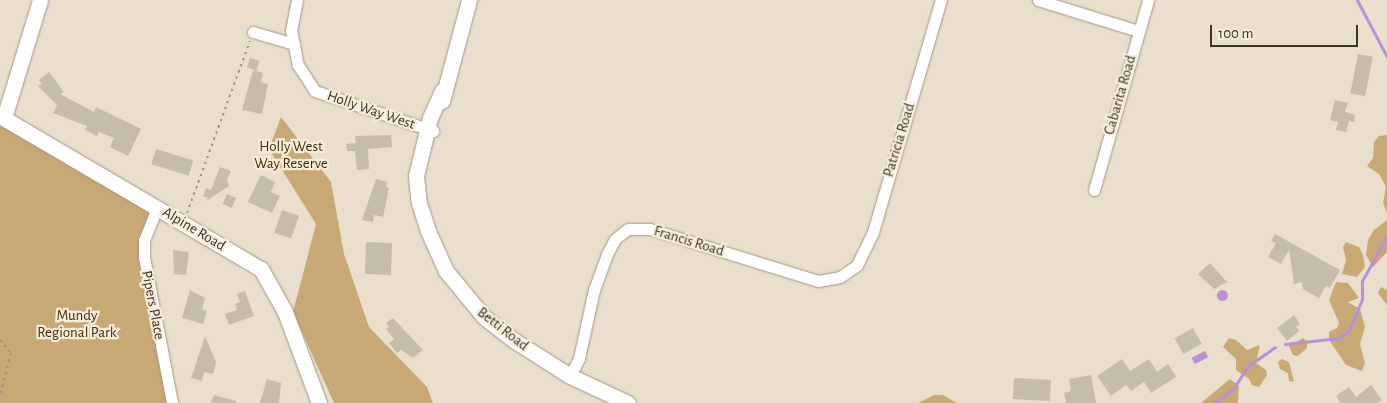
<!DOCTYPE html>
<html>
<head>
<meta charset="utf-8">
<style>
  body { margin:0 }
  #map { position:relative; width:1387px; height:403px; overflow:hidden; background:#eadfcd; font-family:"Alegreya Sans",sans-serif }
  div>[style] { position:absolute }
  .green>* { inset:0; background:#c8a874 }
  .water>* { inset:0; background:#b990d6; transform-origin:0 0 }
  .round { border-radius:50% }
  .stream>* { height:3px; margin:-1.5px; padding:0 1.5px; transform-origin:1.5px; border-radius:1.5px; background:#b990d6 }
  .building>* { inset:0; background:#c6bcaa; transform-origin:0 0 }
  .path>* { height:2px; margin-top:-1px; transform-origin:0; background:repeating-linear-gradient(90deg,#9a9285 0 2.5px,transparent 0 6.5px) }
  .roads { filter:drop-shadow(0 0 1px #a19786) drop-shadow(0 0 1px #a19786) }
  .street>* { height:11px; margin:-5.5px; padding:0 5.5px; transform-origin:5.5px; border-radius:5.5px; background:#fff }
  .secondary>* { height:15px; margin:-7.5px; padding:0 7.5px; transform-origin:7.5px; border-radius:7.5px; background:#fff }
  span { translate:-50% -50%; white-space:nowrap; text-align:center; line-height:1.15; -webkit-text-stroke:4.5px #f8ecda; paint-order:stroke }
  .street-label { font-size:15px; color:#38342d }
  .park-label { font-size:15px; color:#402e0b }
  .scale { position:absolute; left:1210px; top:25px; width:148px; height:22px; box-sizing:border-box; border:2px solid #38342d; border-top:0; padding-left:6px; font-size:15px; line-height:18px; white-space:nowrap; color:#38342d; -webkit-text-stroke:4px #f8ecda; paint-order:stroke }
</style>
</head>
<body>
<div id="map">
  <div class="green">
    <div style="clip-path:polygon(0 116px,157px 208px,144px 241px,172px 403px,0 403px)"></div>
    <div style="clip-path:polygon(281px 117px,331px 182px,344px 254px,369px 327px,427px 387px,433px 403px,334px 403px,293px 312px,316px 224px,269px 149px)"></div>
    <div style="clip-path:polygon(1387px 135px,1387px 213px,1383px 203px,1386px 187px,1379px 174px,1367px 166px,1373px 158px,1374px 142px,1379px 136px)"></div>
    <div style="clip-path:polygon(1387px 220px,1387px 252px,1373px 267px,1366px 255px,1368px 240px,1374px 230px)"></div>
    <div style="clip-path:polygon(1346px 242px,1359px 247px,1363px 255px,1365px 267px,1357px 277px,1342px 274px,1346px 260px,1343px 247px)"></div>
    <div style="clip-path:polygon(1336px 282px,1348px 283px,1359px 298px,1348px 302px,1360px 309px,1365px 327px,1360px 344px,1365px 363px,1362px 371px,1346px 365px,1329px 340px,1329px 332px,1337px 328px,1339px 323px,1329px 300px)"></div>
    <div style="clip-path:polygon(1381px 287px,1387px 290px,1387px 305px,1378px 293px)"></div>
    <div style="clip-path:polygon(1229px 338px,1236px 340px,1247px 350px,1260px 345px,1256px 363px,1266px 370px,1267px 375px,1259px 387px,1252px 385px,1249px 379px,1236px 370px,1236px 359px,1223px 347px)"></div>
    <div style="clip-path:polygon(1303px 338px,1307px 341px,1307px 348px,1298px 356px,1293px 355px,1289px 346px)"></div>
    <div style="clip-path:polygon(1282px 359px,1289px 362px,1294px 382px,1289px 381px,1288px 373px,1280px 369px,1278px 362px)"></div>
    <div style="clip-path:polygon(1230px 379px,1239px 386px,1238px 403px,1201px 403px)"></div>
    <div style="clip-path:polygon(934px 395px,943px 395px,957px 403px,918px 403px)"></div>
  </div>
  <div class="water">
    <div class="round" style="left:1216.5px;top:289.5px;width:11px;height:11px"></div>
    <div style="left:1205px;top:351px;width:7px;height:15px;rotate:63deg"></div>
  </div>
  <div class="stream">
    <div style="left:1357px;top:0;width:64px;rotate:62.2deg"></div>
    <div style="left:1285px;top:344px;width:54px;rotate:-6.3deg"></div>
    <div style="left:1339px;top:338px;width:13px;rotate:-39deg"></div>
    <div style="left:1349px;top:330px;width:34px;rotate:-67deg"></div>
    <div style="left:1362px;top:299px;width:18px;rotate:-90deg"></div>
    <div style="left:1362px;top:281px;width:51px;rotate:-60.9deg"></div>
    <div style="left:1214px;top:403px;width:24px;rotate:-36deg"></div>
    <div style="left:1233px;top:389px;width:27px;rotate:-57deg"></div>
    <div style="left:1248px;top:366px;width:33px;rotate:-35deg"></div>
  </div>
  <div class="building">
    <div style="left:1358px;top:54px;width:15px;height:40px;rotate:11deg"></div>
    <div style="left:250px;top:58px;width:10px;height:10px;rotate:17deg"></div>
    <div style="clip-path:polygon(253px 70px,263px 73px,261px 82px,268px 84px,262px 114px,242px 110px)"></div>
    <div style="clip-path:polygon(49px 72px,64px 92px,60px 94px,94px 112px,96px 107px,141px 129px,128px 156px,110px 147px,114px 138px,99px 132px,97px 136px,85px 130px,87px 126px,53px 113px,57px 105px,38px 86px,42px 84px,39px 80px)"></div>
    <div style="clip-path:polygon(1335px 100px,1348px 103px,1345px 112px,1355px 115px,1354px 122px,1349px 121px,1346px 132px,1336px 130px,1338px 122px,1330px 120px)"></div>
    <div style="clip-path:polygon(391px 135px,392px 147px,368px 149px,369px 169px,357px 170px,355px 151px,347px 151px,346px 144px,356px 143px,355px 136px)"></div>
    <div style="left:156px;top:149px;width:39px;height:16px;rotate:17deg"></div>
    <div style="clip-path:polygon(220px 167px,231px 171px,227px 179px,229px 186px,206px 201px,208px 198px,203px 196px,206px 188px,211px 190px)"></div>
    <div style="clip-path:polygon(261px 175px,275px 182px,271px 192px,280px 196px,272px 213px,248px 202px)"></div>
    <div style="clip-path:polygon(376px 179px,387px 182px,386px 187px,389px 188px,383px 217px,374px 215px,373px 222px,362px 220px)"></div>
    <div style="left:227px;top:194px;width:10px;height:11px;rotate:24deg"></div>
    <div style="left:282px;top:210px;width:18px;height:24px;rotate:19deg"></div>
    <div style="clip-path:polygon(1275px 234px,1340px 270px,1330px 288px,1326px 286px,1319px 298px,1303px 289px,1302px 282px,1294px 284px,1289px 250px,1281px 264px,1268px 257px,1276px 243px,1271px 241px)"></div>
    <div style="left:366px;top:242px;width:26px;height:32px;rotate:2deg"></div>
    <div style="clip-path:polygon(173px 250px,189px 252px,186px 275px,174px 274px)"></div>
    <div style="clip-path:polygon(1210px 263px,1227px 282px,1214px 289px,1198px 274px)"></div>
    <div style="clip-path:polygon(190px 290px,205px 298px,202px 309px,207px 311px,203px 324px,182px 318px)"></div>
    <div style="clip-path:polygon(245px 291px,254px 316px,229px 325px,225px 314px,237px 310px,235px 304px,240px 302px,237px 294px)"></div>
    <div style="clip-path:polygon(1294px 315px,1300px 324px,1296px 327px,1299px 331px,1287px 341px,1277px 328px)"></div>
    <div style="clip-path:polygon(393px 318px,423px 350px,413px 358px,401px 350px,397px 353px,389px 343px,394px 339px,386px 329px,389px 327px,386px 323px)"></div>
    <div style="left:1193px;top:328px;width:18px;height:21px;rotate:61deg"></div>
    <div style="clip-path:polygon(205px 336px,216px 362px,213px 374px,204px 372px,202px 381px,191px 378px)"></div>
    <div style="clip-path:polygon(1122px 359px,1130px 371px,1149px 359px,1157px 372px,1168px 364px,1176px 377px,1151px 393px,1144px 382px,1131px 391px,1126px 385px,1111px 396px,1097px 376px)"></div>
    <div style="clip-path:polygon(1091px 375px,1096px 403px,1066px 403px,1064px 393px,1071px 391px,1069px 379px)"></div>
    <div style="left:1014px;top:378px;width:37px;height:21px;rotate:3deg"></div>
    <div style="clip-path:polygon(267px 379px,281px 383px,279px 403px,260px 403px)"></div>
    <div style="clip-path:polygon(1371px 385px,1382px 400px,1377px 403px,1341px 403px,1336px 396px,1349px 387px,1356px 397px)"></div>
    <div style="clip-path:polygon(214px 395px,236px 401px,236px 403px,211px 403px)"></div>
  </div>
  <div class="path">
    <div style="left:187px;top:213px;width:183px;rotate:-69.9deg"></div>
    <div style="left:0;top:340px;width:17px;rotate:50deg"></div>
    <div style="left:11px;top:353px;width:44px;rotate:104.3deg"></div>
  </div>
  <div class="roads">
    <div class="street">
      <div style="left:297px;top:0;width:31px;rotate:101deg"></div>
      <div style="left:291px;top:30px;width:36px;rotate:79deg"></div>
      <div style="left:298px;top:65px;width:31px;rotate:57deg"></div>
      <div style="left:315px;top:91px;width:125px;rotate:18.7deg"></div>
      <div style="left:1038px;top:0;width:105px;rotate:17.2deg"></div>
      <div style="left:253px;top:32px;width:43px;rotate:16.3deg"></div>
      <div style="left:1094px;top:190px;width:198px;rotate:-74.1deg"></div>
      <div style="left:157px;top:208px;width:35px;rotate:112deg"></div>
      <div style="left:144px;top:241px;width:16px;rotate:90deg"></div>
      <div style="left:144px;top:257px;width:149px;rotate:79.1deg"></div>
      <div style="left:570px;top:376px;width:20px;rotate:-63deg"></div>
      <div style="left:579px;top:358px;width:70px;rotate:-77.6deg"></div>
      <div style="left:594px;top:290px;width:38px;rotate:-70deg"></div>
      <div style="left:607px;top:254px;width:17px;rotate:-62deg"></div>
      <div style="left:615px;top:239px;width:16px;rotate:-38deg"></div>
      <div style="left:628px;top:229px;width:22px"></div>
      <div style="left:650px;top:229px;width:176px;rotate:17.2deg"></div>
      <div style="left:818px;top:281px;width:22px;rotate:-10deg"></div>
      <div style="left:840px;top:277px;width:21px;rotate:-35deg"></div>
      <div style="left:857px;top:265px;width:37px;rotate:-64deg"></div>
      <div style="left:873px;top:232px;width:242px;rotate:-73.7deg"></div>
    </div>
    <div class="secondary">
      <div style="left:442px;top:91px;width:30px;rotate:114deg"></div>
      <div style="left:430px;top:118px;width:60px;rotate:103.6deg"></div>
      <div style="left:416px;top:176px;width:27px;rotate:84deg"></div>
      <div style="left:419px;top:203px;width:29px;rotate:72deg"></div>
      <div style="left:428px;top:231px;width:44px;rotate:65.8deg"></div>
      <div style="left:446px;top:271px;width:60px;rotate:50.4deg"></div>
      <div style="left:484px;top:317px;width:39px;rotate:38deg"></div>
      <div style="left:515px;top:341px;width:65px;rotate:32.5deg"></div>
      <div style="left:570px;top:376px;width:64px;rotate:25deg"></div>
      <div style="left:442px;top:101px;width:105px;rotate:-75deg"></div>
      <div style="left:0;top:116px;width:303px;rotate:30.4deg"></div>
      <div style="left:261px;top:269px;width:49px;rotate:60.8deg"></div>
      <div style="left:285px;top:312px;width:97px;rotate:69.5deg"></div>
      <div style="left:4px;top:118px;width:123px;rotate:-73deg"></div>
    </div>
  </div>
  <div class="street-label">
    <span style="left:1120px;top:95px;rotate:-74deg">Cabarita Road</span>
    <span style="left:371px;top:110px;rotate:19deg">Holly Way West</span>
    <span style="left:899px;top:140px;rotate:-73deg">Patricia Road</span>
    <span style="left:194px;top:229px;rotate:31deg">Alpine Road</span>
    <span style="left:689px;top:241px;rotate:17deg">Francis Road</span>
    <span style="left:153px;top:305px;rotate:79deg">Pipers Place</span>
    <span style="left:503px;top:329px;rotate:38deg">Betti Road</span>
  </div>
  <div class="park-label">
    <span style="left:291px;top:155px">Holly West<br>Way Reserve</span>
    <span style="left:77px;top:324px">Mundy<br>Regional Park</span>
  </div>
  <div class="scale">100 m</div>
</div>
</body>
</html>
